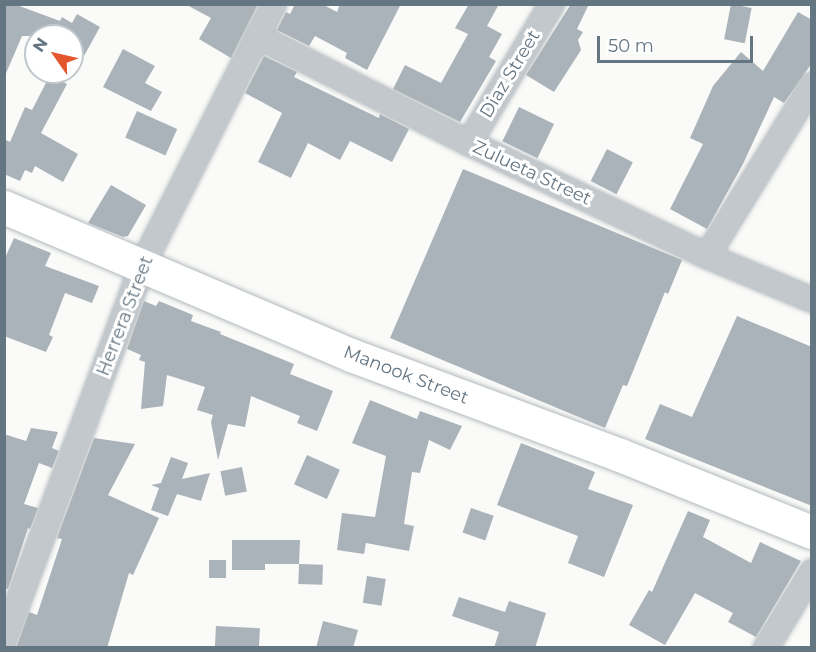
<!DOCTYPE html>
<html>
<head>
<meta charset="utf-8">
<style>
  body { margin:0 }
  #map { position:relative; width:816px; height:652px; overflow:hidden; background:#fafaf8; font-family:Montserrat,sans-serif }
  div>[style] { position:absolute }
  .building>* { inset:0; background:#aab3b9; transform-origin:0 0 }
  .roads { filter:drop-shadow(0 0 2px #b3babf) drop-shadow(0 0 2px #b3babf) }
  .minor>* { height:24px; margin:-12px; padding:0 12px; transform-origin:12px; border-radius:12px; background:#c3c8cc }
  .secondary>* { height:33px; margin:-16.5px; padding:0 16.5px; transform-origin:16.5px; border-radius:16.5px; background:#fff }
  span { translate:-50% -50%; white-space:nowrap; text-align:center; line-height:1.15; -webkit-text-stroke:6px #fff; paint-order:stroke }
  .street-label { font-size:18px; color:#657683 }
  .frame { position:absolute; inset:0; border:6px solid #657683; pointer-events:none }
  .north { position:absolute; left:24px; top:24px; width:60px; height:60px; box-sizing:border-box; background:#fff; border:2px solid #c1c8cd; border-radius:50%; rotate:304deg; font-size:16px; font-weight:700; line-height:24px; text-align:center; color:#657683 }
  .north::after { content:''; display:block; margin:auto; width:21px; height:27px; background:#e4572e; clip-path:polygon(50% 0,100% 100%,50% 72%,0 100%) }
  .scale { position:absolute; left:597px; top:36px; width:156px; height:27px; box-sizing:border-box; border:3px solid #657683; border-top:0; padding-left:8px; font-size:18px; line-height:21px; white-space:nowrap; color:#657683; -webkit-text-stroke:4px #fff; paint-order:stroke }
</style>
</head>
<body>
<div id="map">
  <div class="building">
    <div style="clip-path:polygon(4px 4px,14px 4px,60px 21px,62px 17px,72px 23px,77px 14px,100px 27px,84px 56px,72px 49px,72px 36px,22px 36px,4px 78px)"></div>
    <div style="clip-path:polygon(185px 4px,258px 4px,231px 58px,199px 39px,211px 18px)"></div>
    <div style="clip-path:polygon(295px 4px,322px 4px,337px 12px,340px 4px,401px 4px,367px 70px,345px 58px,347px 53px,315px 36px,309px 46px,277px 30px,286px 12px,290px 14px)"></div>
    <div style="clip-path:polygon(469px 4px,499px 4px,487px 26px,502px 34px,489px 57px,496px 61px,460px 122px,393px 89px,405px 65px,441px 83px,468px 34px,455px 28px)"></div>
    <div style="clip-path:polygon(571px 4px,589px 4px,577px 29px,583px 32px,578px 40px,581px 50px,554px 92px,526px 75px)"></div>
    <div style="left:731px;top:4px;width:21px;height:36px;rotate:11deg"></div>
    <div style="clip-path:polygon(798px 12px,812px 20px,812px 63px,784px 103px,774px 97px,743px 164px,707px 229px,670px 209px,703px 144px,690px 138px,713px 86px,741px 52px,763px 71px)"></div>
    <div style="clip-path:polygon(123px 49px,155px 66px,145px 83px,162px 92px,151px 111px,103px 87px)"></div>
    <div style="clip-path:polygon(264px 56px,297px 72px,294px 77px,379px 118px,380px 114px,409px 129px,392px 162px,350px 141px,340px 160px,308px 143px,291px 178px,258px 162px,282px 113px,245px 93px)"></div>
    <div style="clip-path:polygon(50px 75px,67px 84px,41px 133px,78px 154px,63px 182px,35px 166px,32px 173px,25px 170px,20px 181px,4px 174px,4px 139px,10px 142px,25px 107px,32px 110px)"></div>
    <div style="left:519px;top:107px;width:39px;height:38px;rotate:26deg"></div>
    <div style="left:137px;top:111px;width:44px;height:29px;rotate:24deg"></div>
    <div style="left:607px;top:149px;width:29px;height:36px;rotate:27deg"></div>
    <div style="clip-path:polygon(463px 169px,682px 260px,668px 294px,665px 292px,627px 386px,623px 385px,605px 428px,390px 338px)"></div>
    <div style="clip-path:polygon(111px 185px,146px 205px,128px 236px,123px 237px,88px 223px)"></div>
    <div style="clip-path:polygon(14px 238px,51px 253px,45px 266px,99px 286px,92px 303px,65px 293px,49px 335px,53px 337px,46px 352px,4px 336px,4px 260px)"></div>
    <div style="clip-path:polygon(144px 301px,156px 306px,159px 301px,193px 315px,191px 321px,221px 332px,220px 334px,294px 364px,290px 374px,333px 391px,317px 431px,297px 423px,300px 416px,251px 396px,245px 427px,228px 424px,218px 460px,211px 422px,213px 415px,197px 410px,205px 387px,167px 375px,163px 406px,141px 409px,145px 362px,139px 360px,141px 355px,127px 349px)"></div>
    <div style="clip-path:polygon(737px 316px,812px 347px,812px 506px,645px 439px,660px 404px,692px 417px)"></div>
    <div style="clip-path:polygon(370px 400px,417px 419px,420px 411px,462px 426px,450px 450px,429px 440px,420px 473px,412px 472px,404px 524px,414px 526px,409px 551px,366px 543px,364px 554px,337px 550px,342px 513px,375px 517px,386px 456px,352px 443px)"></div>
    <div style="clip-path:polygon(31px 428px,58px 432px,52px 448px,59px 451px,52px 468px,39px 463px,24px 504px,38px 508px,30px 529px,28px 528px,8px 589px,4px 588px,4px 434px,26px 441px)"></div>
    <div style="clip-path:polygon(94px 438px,135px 444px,108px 495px,159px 518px,133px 575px,129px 573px,107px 648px,16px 648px,29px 612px,37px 615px,62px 539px,57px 538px)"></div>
    <div style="clip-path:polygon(521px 443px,595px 472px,588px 489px,633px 505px,604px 577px,568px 563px,578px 536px,497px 505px)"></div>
    <div style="left:307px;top:455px;width:36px;height:32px;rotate:24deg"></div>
    <div style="clip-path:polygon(171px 457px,188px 463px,182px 479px,210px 473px,201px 501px,177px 494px,168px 516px,151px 510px,159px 488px,151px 485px,161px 483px)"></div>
    <div style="left:242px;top:467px;width:25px;height:22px;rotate:79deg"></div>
    <div style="left:471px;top:508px;width:24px;height:26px;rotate:19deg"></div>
    <div style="clip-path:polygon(688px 511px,710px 520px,703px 537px,751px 563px,760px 542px,801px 561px,756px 637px,728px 622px,733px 613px,695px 593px,665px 645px,629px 625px,649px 590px,652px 592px)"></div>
    <div style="clip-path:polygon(232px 540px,300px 540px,299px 564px,265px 564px,265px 570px,232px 570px)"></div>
    <div style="left:209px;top:560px;width:17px;height:18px"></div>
    <div style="left:299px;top:564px;width:24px;height:20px;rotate:2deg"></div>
    <div style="left:367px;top:576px;width:19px;height:27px;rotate:9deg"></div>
    <div style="clip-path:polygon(459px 597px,505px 612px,509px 601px,546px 613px,535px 648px,494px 648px,499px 632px,452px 616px)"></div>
    <div style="clip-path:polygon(323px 621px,358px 630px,353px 648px,316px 648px)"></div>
    <div style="left:216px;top:626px;width:44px;height:22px;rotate:3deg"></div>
  </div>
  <div class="roads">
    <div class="minor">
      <div style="left:257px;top:36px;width:237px;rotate:26.8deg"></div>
      <div style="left:469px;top:143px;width:263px;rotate:25.4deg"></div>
      <div style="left:707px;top:256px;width:114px;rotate:22.7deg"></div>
      <div style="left:469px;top:143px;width:162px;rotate:-59.2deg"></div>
      <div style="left:707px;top:256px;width:201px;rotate:-58.4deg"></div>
      <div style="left:4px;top:640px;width:399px;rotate:-69.7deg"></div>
      <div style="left:142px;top:266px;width:293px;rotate:-63.3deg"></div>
      <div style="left:766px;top:648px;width:89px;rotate:-58.8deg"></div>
    </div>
    <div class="secondary">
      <div style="left:4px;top:207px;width:377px;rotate:23.1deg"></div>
      <div style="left:351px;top:355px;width:287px;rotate:20.4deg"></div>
      <div style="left:620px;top:455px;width:207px;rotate:21.9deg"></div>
    </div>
  </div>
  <div class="street-label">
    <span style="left:510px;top:74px;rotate:-59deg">Diaz Street</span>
    <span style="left:532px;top:173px;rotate:25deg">Zulueta Street</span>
    <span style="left:125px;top:316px;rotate:-69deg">Herrera Street</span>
    <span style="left:406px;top:375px;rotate:21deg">Manook Street</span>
  </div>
  <div class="frame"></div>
  <div class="north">N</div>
  <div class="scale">50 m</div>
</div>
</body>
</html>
